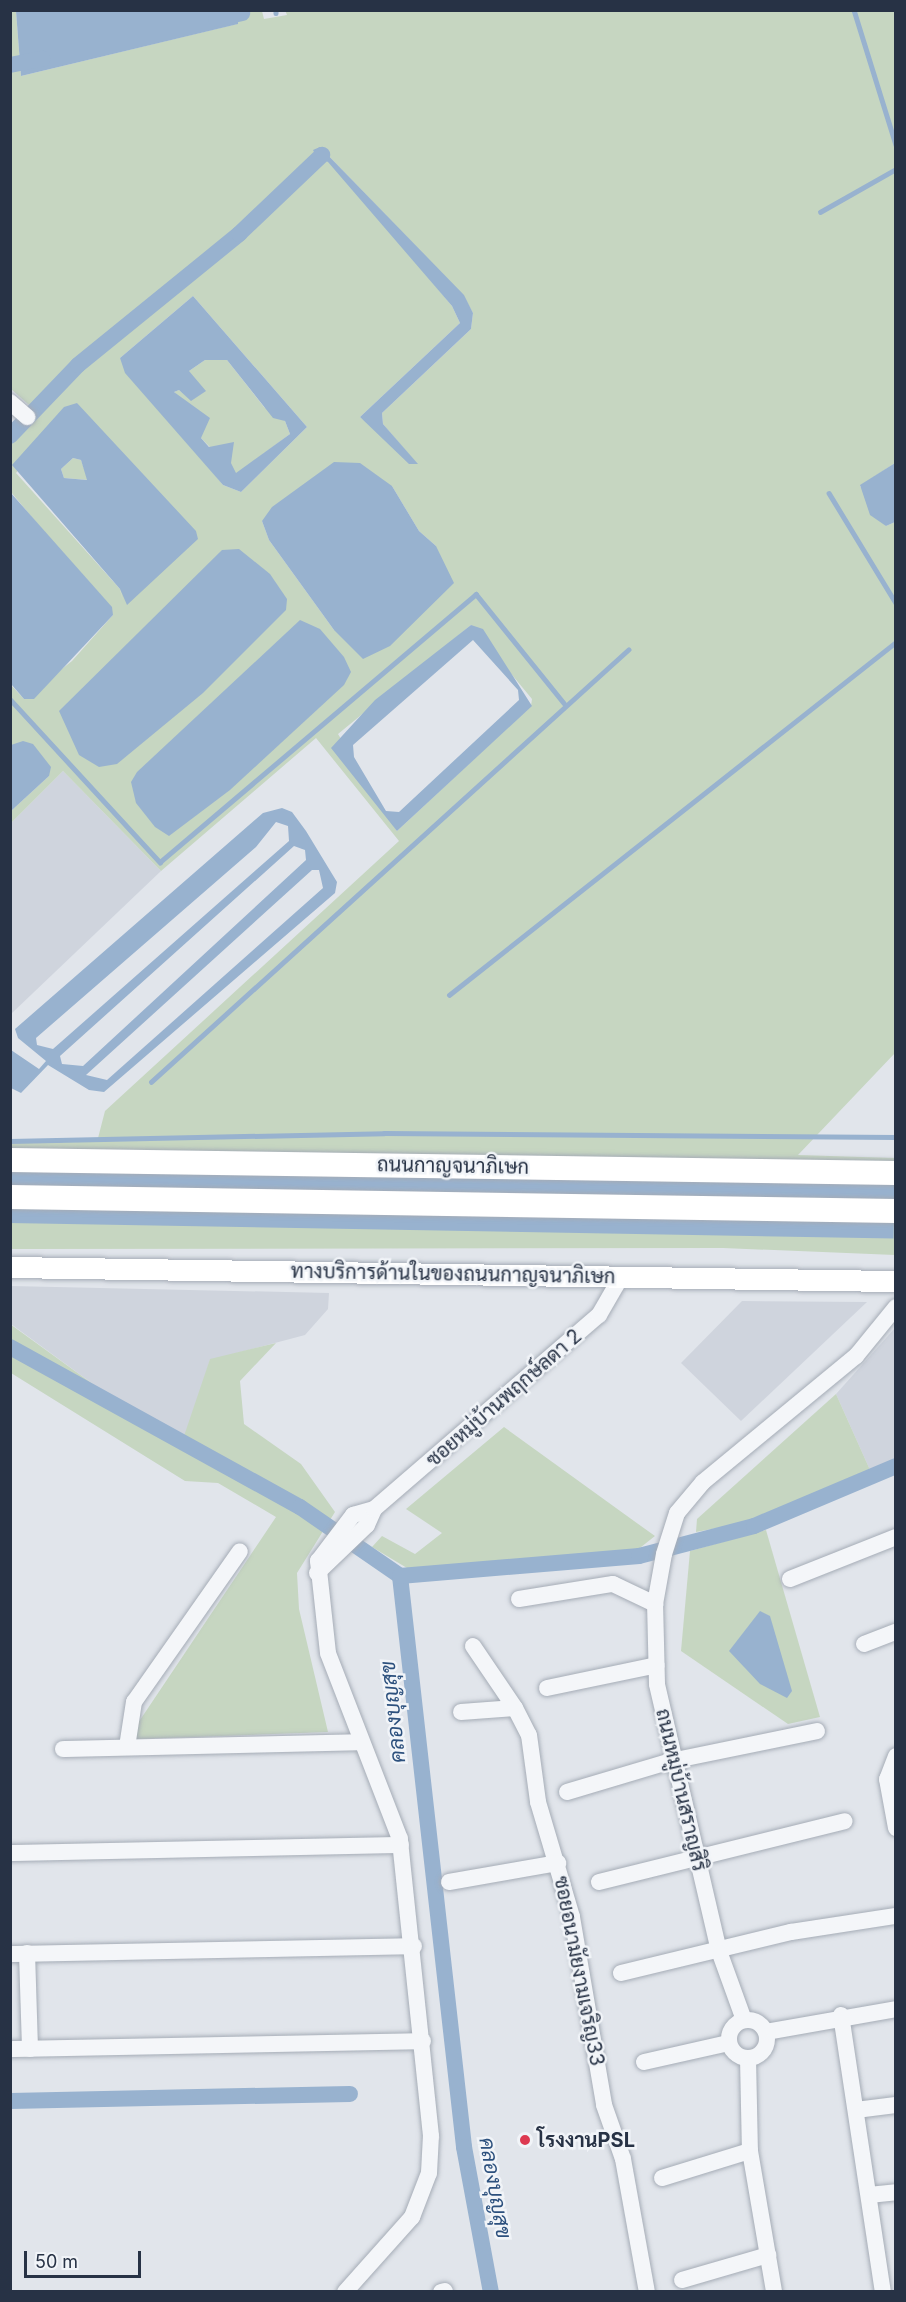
<!DOCTYPE html>
<html>
<head>
<meta charset="utf-8">
<style>
  body { margin:0 }
  #map { position:relative; width:906px; height:2302px; overflow:hidden; background:#e1e5eb; font-family:Inter,Sarabun,sans-serif }
  div>[style] { position:absolute }
  .built>* { inset:0; background:#cfd4dd }
  .green>* { inset:0; background:#c6d6c1 }
  .water>* { inset:0; background:#98b2cf; transform-origin:0 0 }
  .stream>* { height:4.5px; margin:-2.25px; padding:0 2.25px; transform-origin:2.25px; border-radius:2.25px; background:#98b2cf }
  .canal>* { height:16px; margin:-8px; padding:0 8px; transform-origin:8px; border-radius:8px; background:#98b2cf }
  .roads { filter:drop-shadow(0 0 2px #a5acb6) drop-shadow(0 0 2px #a5acb6) }
  .minor>* { height:16px; margin:-8px; padding:0 8px; transform-origin:8px; border-radius:8px; background:#f4f6f9 }
  .minor>.ring { margin:-8px; padding:0; box-sizing:content-box; background:none; border:16px solid #f4f6f9; border-radius:50% }
  .major>* { height:21px; margin:-10.5px; padding:0 10.5px; transform-origin:10.5px; border-radius:10.5px; background:#fff }
  .highway>* { height:24px; margin:-12px; padding:0 12px; transform-origin:12px; border-radius:12px; background:#fff }
  .dots>* { width:16px; height:16px; translate:-50% -50%; box-sizing:border-box; border:3px solid #f1f4f8; border-radius:50% }
  span { translate:-50% -50%; white-space:nowrap; text-align:center; line-height:1.15; -webkit-text-stroke:5px #f1f4f8; paint-order:stroke }
  .street-label { font-size:20px; color:#273245 }
  .poi-label { font-size:20px; color:#273245; font-weight:700 }
  .left { translate:0 -50%; text-align:left }
  .water-label { font-size:21px; color:#2c507d; font-style:italic }
  .frame { position:absolute; inset:0; border:12px solid #273245; pointer-events:none }
  .scale { position:absolute; left:24px; top:2251px; width:117px; height:27px; box-sizing:border-box; border:3px solid #273245; border-top:0; padding-left:8px; font-size:18px; line-height:21px; white-space:nowrap; color:#273245; -webkit-text-stroke:4px #f1f4f8; paint-order:stroke }
</style>
</head>
<body>
<div id="map">
  <div class="built">
    <div style="clip-path:polygon(63px 771px,161px 871px,11px 1014px,11px 823px)"></div>
    <div style="clip-path:polygon(11px 1286px,329px 1293px,328px 1309px,305px 1335px,210px 1360px,185px 1437px,108px 1395px,11px 1324px)"></div>
    <div style="clip-path:polygon(742px 1301px,867px 1302px,741px 1421px,681px 1363px)"></div>
    <div style="clip-path:polygon(895px 1328px,895px 1461px,870px 1470px,836px 1394px)"></div>
  </div>
  <div class="green">
    <div style="clip-path:polygon(evenodd,285px 10px,895px 11px,895px 463px,860px 486px,886px 526px,895px 522px,895px 1053px,798px 1155px,895px 1158px,895px 1255px,723px 1248px,11px 1249px,11px 1142px,97px 1142px,105px 1111px,399px 841px,316px 738px,161px 871px,63px 771px,11px 823px,11px 811px,49px 776px,11px 745px,10px 684px,24px 699px,72px 661px,113px 615px,11px 492px,11px 440px,38px 413px,11px 389px,11px 11px,16px 11px,21px 76px,237px 24px,238px 11px,262px 11px,264px 19px,287px 15px,285px 10px,320px 147px,463px 295px,473px 313px,471px 329px,382px 413px,383px 424px,417px 464px,360px 417px,460px 323px,452px 306px,320px 147px,285px 10px,193px 296px,307px 427px,241px 492px,223px 485px,120px 358px,193px 296px,285px 10px,77px 403px,123px 601px,120px 589px,16px 473px,77px 403px,285px 10px,392px 486px,419px 531px,436px 546px,334px 630px,269px 540px,262px 521px,392px 486px,285px 10px,471px 625px,532px 699px,531px 706px,397px 831px,338px 734px,471px 625px)"></div>
    <div style="clip-path:polygon(205px 360px,227px 360px,264px 407px,285px 421px,290px 434px,236px 474px,201px 438px,193px 409px,174px 392px,179px 390px,191px 400px,189px 371px)"></div>
    <div style="clip-path:polygon(73px 458px,81px 460px,88px 480px,64px 478px,61px 469px)"></div>
    <div style="clip-path:polygon(10px 1324px,108px 1395px,184px 1436px,210px 1359px,276px 1343px,240px 1381px,244px 1424px,301px 1464px,335px 1512px,297px 1573px,299px 1609px,328px 1732px,137px 1739px,132px 1732px,276px 1517px,218px 1483px,185px 1481px,11px 1373px)"></div>
    <div style="clip-path:polygon(836px 1394px,870px 1470px,754px 1521px,696px 1532px,697px 1519px)"></div>
    <div style="clip-path:polygon(504px 1427px,634px 1521px,655px 1536px,636px 1551px,499px 1566px,407px 1568px,372px 1547px,382px 1536px,415px 1554px,442px 1533px,406px 1509px)"></div>
    <div style="clip-path:polygon(766px 1530px,820px 1717px,788px 1724px,681px 1651px,690px 1551px)"></div>
  </div>
  <div class="water">
    <div style="clip-path:polygon(16px 11px,238px 11px,238px 24px,21px 76px)"></div>
    <div style="clip-path:polygon(320px 147px,464px 295px,473px 313px,471px 329px,382px 413px,383px 424px,418px 464px,409px 464px,360px 417px,460px 323px,452px 306px,328px 162px,316px 156px,313px 150px)"></div>
    <div style="clip-path:polygon(evenodd,193px 296px,307px 427px,241px 492px,223px 485px,125px 373px,120px 358px,193px 296px,205px 360px,227px 360px,273px 418px,285px 421px,290px 434px,236px 473px,231px 463px,234px 442px,209px 447px,201px 438px,210px 418px,174px 392px,179px 390px,191px 401px,206px 391px,189px 371px,205px 360px)"></div>
    <div style="clip-path:polygon(evenodd,77px 403px,196px 531px,198px 539px,127px 605px,120px 589px,12px 465px,64px 407px,77px 403px,73px 458px,81px 460px,87px 480px,64px 478px,61px 469px,73px 458px)"></div>
    <div style="clip-path:polygon(334px 462px,360px 463px,392px 486px,419px 531px,436px 546px,454px 583px,390px 646px,363px 659px,334px 630px,269px 540px,262px 521px,272px 507px)"></div>
    <div style="clip-path:polygon(895px 463px,895px 522px,886px 526px,870px 515px,860px 485px)"></div>
    <div style="clip-path:polygon(10px 492px,112px 607px,113px 615px,34px 699px,24px 699px,11px 684px)"></div>
    <div style="clip-path:polygon(239px 549px,270px 574px,287px 599px,286px 610px,203px 693px,117px 764px,99px 767px,79px 755px,59px 711px,222px 550px)"></div>
    <div style="clip-path:polygon(300px 620px,320px 629px,344px 657px,351px 672px,344px 685px,230px 790px,169px 836px,155px 827px,136px 803px,131px 782px,137px 772px)"></div>
    <div style="clip-path:polygon(evenodd,471px 625px,483px 629px,532px 706px,397px 831px,331px 748px,375px 700px,471px 625px,473px 640px,518px 690px,519px 700px,399px 812px,386px 811px,354px 757px,353px 745px,473px 640px)"></div>
    <div style="clip-path:polygon(23px 741px,33px 744px,51px 767px,49px 776px,11px 811px,11px 745px)"></div>
    <div style="clip-path:polygon(evenodd,282px 808px,292px 812px,306px 831px,337px 882px,335px 893px,104px 1092px,89px 1090px,48px 1065px,21px 1093px,11px 1088px,11px 1050px,39px 1069px,46px 1061px,18px 1038px,15px 1029px,263px 813px,282px 808px,276px 822px,288px 826px,289px 841px,53px 1049px,37px 1045px,36px 1038px,256px 847px,276px 822px,282px 808px,294px 846px,305px 850px,306px 860px,83px 1066px,62px 1064px,60px 1056px,294px 846px,282px 808px,312px 870px,319px 870px,323px 888px,107px 1080px,86px 1075px,312px 870px)"></div>
    <div style="left:10px;top:1149px;width:885px;height:74px;rotate:1deg"></div>
    <div style="clip-path:polygon(760px 1611px,770px 1616px,792px 1691px,787px 1698px,760px 1684px,729px 1651px)"></div>
  </div>
  <div class="stream">
    <div style="left:276px;top:10px;width:3px;rotate:90deg"></div>
    <div style="left:854px;top:10px;width:141px;rotate:72.7deg"></div>
    <div style="left:820px;top:212px;width:87px;rotate:-29.5deg"></div>
    <div style="left:829px;top:493px;width:129px;rotate:58.7deg"></div>
    <div style="left:10px;top:699px;width:222px;rotate:47.4deg"></div>
    <div style="left:160px;top:862px;width:414px;rotate:-40.3deg"></div>
    <div style="left:476px;top:594px;width:140px;rotate:51.1deg"></div>
    <div style="left:449px;top:995px;width:570px;rotate:-38.3deg"></div>
    <div style="left:151px;top:1082px;width:644px;rotate:-42.17deg"></div>
    <div style="left:10px;top:1141px;width:374px;rotate:-1.2deg"></div>
    <div style="left:384px;top:1133px;width:512px;rotate:0.45deg"></div>
  </div>
  <div class="canal">
    <div style="left:216px;top:19px;width:27px;rotate:-13deg"></div>
    <div style="left:10px;top:65px;width:33px;rotate:-11deg"></div>
    <div style="left:10px;top:436px;width:98px;rotate:-46.2deg"></div>
    <div style="left:78px;top:365px;width:208px;rotate:-39.1deg"></div>
    <div style="left:239px;top:234px;width:115px;rotate:-43.6deg"></div>
    <div style="left:10px;top:1347px;width:331px;rotate:28.9deg"></div>
    <div style="left:300px;top:1507px;width:121px;rotate:34.6deg"></div>
    <div style="left:400px;top:1576px;width:575px;rotate:83.6deg"></div>
    <div style="left:464px;top:2147px;width:147px;rotate:79.5deg"></div>
    <div style="left:400px;top:1576px;width:240px;rotate:-4.8deg"></div>
    <div style="left:639px;top:1556px;width:119px;rotate:-14.6deg"></div>
    <div style="left:754px;top:1526px;width:154px;rotate:-22.9deg"></div>
    <div style="left:10px;top:2101px;width:340px;rotate:-1.2deg"></div>
  </div>
  <div class="roads">
    <div class="minor">
      <div style="left:10px;top:402px;width:23px;rotate:41deg"></div>
      <div style="left:317px;top:1573px;width:69px;rotate:-43.8deg"></div>
      <div style="left:367px;top:1525px;width:17px;rotate:-66deg"></div>
      <div style="left:790px;top:1579px;width:114px;rotate:-21.6deg"></div>
      <div style="left:519px;top:1599px;width:95px;rotate:-9.1deg"></div>
      <div style="left:613px;top:1584px;width:47px;rotate:25.5deg"></div>
      <div style="left:864px;top:1644px;width:34px;rotate:-21deg"></div>
      <div style="left:473px;top:1646px;width:75px;rotate:55.9deg"></div>
      <div style="left:547px;top:1688px;width:112px;rotate:-11.8deg"></div>
      <div style="left:461px;top:1712px;width:54px;rotate:-4.2deg"></div>
      <div style="left:515px;top:1708px;width:30px;rotate:63deg"></div>
      <div style="left:529px;top:1735px;width:68px;rotate:82.3deg"></div>
      <div style="left:538px;top:1802px;width:120px;rotate:73.5deg"></div>
      <div style="left:572px;top:1917px;width:191px;rotate:80.3deg"></div>
      <div style="left:604px;top:2105px;width:57px;rotate:70.6deg"></div>
      <div style="left:623px;top:2159px;width:135px;rotate:79.8deg"></div>
      <div style="left:127px;top:1747px;width:46px;rotate:-81.2deg"></div>
      <div style="left:134px;top:1702px;width:184px;rotate:-54.9deg"></div>
      <div style="left:63px;top:1749px;width:298px;rotate:-1.3deg"></div>
      <div style="left:896px;top:1756px;width:25px;rotate:111deg"></div>
      <div style="left:887px;top:1779px;width:50px;rotate:79.6deg"></div>
      <div style="left:567px;top:1792px;width:109px;rotate:-16.6deg"></div>
      <div style="left:671px;top:1761px;width:149px;rotate:-11.6deg"></div>
      <div style="left:10px;top:1853px;width:391px;rotate:-1.2deg"></div>
      <div style="left:449px;top:1882px;width:111px;rotate:-9.9deg"></div>
      <div style="left:599px;top:1882px;width:253px;rotate:-13.9deg"></div>
      <div style="left:27px;top:1953px;width:96px;rotate:88.2deg"></div>
      <div style="left:10px;top:1954px;width:404px;rotate:-1.1deg"></div>
      <div style="left:621px;top:1973px;width:175px;rotate:-13.6deg"></div>
      <div style="left:791px;top:1932px;width:106px;rotate:-8.7deg"></div>
      <div style="left:841px;top:2015px;width:280px;rotate:81.4deg"></div>
      <div class="ring" style="left:729px;top:2020px;width:22px;height:22px"></div>
      <div style="left:744px;top:2020px;width:73px;rotate:-109.9deg"></div>
      <div style="left:719px;top:1951px;width:274px;rotate:-103.1deg"></div>
      <div style="left:657px;top:1684px;width:80px;rotate:-91.4deg"></div>
      <div style="left:655px;top:1604px;width:51px;rotate:-79.8deg"></div>
      <div style="left:664px;top:1554px;width:43px;rotate:-72.4deg"></div>
      <div style="left:677px;top:1513px;width:40px;rotate:-50deg"></div>
      <div style="left:703px;top:1482px;width:198px;rotate:-39.5deg"></div>
      <div style="left:856px;top:1356px;width:63px;rotate:-50.8deg"></div>
      <div style="left:766px;top:2032px;width:132px;rotate:-10deg"></div>
      <div style="left:10px;top:2049px;width:413px;rotate:-1.1deg"></div>
      <div style="left:748px;top:2058px;width:93px;rotate:88.8deg"></div>
      <div style="left:750px;top:2151px;width:143px;rotate:80.3deg"></div>
      <div style="left:644px;top:2062px;width:86px;rotate:-12.7deg"></div>
      <div style="left:856px;top:2110px;width:40px;rotate:-7.1deg"></div>
      <div style="left:662px;top:2178px;width:92px;rotate:-17.1deg"></div>
      <div style="left:869px;top:2195px;width:27px;rotate:-6deg"></div>
      <div style="left:682px;top:2280px;width:90px;rotate:-16.2deg"></div>
      <div style="left:345px;top:2292px;width:101px;rotate:-48.2deg"></div>
      <div style="left:412px;top:2217px;width:47px;rotate:-68.9deg"></div>
      <div style="left:429px;top:2173px;width:37px;rotate:-87deg"></div>
      <div style="left:431px;top:2136px;width:299px;rotate:-96deg"></div>
      <div style="left:400px;top:1839px;width:199px;rotate:-111.2deg"></div>
      <div style="left:328px;top:1653px;width:93px;rotate:-96.2deg"></div>
      <div style="left:318px;top:1561px;width:58px;rotate:-52.7deg"></div>
      <div style="left:353px;top:1515px;width:22px;rotate:-16deg"></div>
      <div style="left:374px;top:1509px;width:297px;rotate:-40.8deg"></div>
      <div style="left:599px;top:1315px;width:44px;rotate:-59.9deg"></div>
      <div style="left:441px;top:2292px;width:4px;rotate:-14deg"></div>
    </div>
    <div class="major">
      <div style="left:10px;top:1267px;width:886px;rotate:0.91deg"></div>
    </div>
    <div class="highway">
      <div style="left:10px;top:1160px;width:886px;rotate:0.84deg"></div>
      <div style="left:10px;top:1197px;width:886px;rotate:0.91deg"></div>
    </div>
  </div>
  <div class="dots">
    <div style="left:525px;top:2140px;background:#dd3951"></div>
  </div>
  <div class="street-label">
    <span style="left:453px;top:1166px;rotate:1deg">ถนนกาญจนาภิเษก</span>
    <span style="left:453px;top:1274px;rotate:1deg">ทางบริการด้านในของถนนกาญจนาภิเษก</span>
    <span style="left:504px;top:1398px;rotate:-41deg">ซอยหมู่บ้านพฤกษ์ลดา 2</span>
    <span style="left:681px;top:1790px;rotate:77deg">ถนนหมู่บ้านสราญสิริ</span>
    <span style="left:579px;top:1971px;rotate:79deg">ซอยอนามัยงามเจริญ33</span>
  </div>
  <div class="poi-label">
    <span class="left" style="left:537px;top:2140px">โรงงานPSL</span>
  </div>
  <div class="water-label">
    <span style="left:393px;top:1712px;rotate:-96deg">คลองบุญสุข</span>
    <span style="left:495px;top:2188px;rotate:80deg">คลองบุญสุข</span>
  </div>
  <div class="frame"></div>
  <div class="scale">50 m</div>
</div>
</body>
</html>
